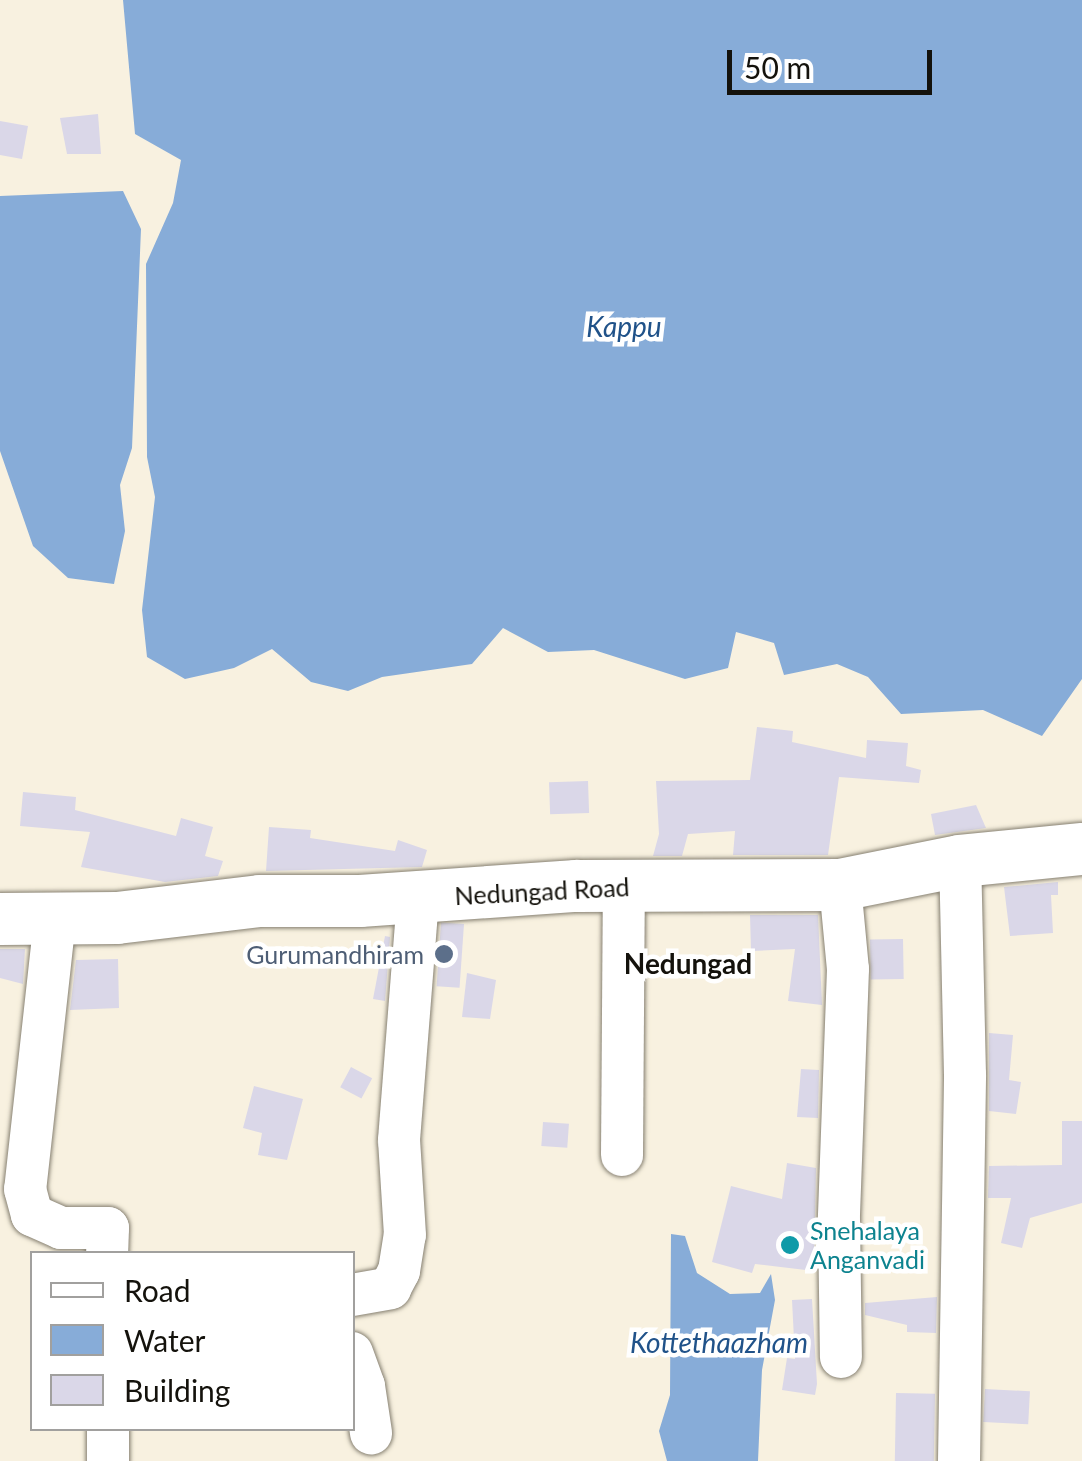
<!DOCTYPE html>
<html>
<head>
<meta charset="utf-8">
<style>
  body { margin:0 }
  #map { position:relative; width:1082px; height:1461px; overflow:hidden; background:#f8f1e0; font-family:Lato,sans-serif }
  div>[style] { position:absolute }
  .water>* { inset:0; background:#87acd8 }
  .building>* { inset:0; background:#dad7e8; transform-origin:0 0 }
  .roads { filter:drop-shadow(0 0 2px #868071) drop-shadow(0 0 2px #868071) }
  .minor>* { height:42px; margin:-21px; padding:0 21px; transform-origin:21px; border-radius:21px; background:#fff }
  .major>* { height:52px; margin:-26px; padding:0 26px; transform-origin:26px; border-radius:26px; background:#fff }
  .dots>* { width:28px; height:28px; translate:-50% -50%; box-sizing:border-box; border:5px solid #fff; border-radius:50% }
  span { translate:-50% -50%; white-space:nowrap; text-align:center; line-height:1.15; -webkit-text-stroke:9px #fff; paint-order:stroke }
  .street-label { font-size:25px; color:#14120c }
  .service-label { font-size:25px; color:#4e5e75 }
  .right { translate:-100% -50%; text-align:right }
  .culture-label { font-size:25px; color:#0d838f }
  .left { translate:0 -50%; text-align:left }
  .water-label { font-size:28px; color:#205289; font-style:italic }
  .neighbourhood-label { font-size:28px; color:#14120c; font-weight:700 }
  .legend { position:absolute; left:30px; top:1251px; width:325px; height:180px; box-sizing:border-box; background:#fff; border:2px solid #a1a09e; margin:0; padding:12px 18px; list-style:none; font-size:30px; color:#14120c }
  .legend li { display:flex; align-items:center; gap:20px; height:50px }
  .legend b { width:50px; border:2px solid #a1a09e }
  .scale { position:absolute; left:727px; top:50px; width:205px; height:45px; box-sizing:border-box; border:5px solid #14120c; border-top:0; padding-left:12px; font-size:30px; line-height:35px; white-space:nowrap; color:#14120c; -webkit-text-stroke:8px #fff; paint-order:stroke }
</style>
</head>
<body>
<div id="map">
  <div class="water">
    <div style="clip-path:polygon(123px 0,1082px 0,1082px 679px,1042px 736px,983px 710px,901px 714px,868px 677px,837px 664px,784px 675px,774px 643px,736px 632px,728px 668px,685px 679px,594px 650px,548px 652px,503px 628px,472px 664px,382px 677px,348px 691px,311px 682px,272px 649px,234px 668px,185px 679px,147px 657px,142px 610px,155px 497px,147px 457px,146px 264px,173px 203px,181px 160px,135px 134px)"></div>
    <div style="clip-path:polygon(123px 191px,141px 229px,132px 448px,120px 485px,125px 531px,114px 584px,68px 578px,33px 546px,0 451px,0 196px)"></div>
    <div style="clip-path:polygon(671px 1234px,685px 1236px,697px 1273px,730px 1294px,760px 1293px,771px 1274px,775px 1300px,762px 1370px,758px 1461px,667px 1461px,659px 1431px,670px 1395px)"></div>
  </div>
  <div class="building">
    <div style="clip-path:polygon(98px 114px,101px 154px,67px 154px,60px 118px)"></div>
    <div style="clip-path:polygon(0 121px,28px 126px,22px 159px,0 155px)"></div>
    <div style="clip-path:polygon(757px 727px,793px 731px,792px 742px,866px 758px,867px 740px,908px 743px,906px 766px,921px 770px,919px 783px,839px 777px,828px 855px,733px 855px,735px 831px,688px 834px,682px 856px,653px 856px,659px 834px,656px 781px,750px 780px)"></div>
    <div style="left:588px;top:781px;width:32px;height:39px;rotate:88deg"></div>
    <div style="clip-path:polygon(23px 792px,76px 797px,75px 810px,176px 836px,181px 818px,213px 827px,205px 856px,223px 861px,218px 876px,165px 882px,81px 867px,90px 832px,20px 826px)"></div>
    <div style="clip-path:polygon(976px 805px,986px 828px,935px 835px,931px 814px)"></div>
    <div style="clip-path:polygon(269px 827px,311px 830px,310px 838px,395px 851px,398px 840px,427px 850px,422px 867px,266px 871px)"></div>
    <div style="clip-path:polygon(1058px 882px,1058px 895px,1051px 895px,1053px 933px,1010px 936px,1004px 887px)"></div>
    <div style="clip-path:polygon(750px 915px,818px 915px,822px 1005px,788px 1001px,795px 949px,751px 951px)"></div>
    <div style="left:464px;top:924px;width:64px;height:23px;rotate:94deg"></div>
    <div style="clip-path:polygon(385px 936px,390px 937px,385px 1001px,373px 999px)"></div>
    <div style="left:903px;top:939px;width:40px;height:33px;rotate:89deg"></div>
    <div style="clip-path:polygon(0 949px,25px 949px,23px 984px,0 978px)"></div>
    <div style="clip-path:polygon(118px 959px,119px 1008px,70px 1010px,76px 960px)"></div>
    <div style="clip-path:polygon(467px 973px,496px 980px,490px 1019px,462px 1017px)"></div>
    <div style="clip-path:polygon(989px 1033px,1013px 1035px,1009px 1080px,1021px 1082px,1016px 1114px,989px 1111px)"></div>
    <div style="left:351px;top:1067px;width:24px;height:23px;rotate:28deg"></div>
    <div style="clip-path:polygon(801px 1069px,819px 1070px,818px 1118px,797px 1117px)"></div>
    <div style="clip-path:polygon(254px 1086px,303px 1099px,287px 1160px,258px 1155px,262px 1133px,243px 1128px)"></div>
    <div style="clip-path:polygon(1062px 1121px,1082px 1121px,1082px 1203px,1030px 1218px,1022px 1248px,1001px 1243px,1011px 1198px,988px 1198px,989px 1166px,1062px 1165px)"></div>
    <div style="left:543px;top:1122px;width:26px;height:24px;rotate:4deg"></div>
    <div style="clip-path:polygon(787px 1163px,816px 1168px,814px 1271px,755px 1264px,752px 1273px,712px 1262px,731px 1186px,782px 1199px)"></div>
    <div style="clip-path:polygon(937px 1297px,936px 1333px,907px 1332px,907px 1325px,865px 1315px,865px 1303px)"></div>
    <div style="clip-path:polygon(812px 1299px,817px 1384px,815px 1395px,782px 1390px,787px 1358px,795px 1359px,792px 1300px)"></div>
    <div style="left:985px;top:1389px;width:45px;height:33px;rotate:3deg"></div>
    <div style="left:896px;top:1393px;width:39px;height:68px;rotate:1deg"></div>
  </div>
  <div class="roads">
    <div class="minor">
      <div style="left:840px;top:885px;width:84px;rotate:84.6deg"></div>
      <div style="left:848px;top:969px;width:251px;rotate:92.1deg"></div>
      <div style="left:839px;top:1220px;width:137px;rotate:89.2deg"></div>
      <div style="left:55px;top:919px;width:272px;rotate:96.3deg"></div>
      <div style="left:25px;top:1189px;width:27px;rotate:75deg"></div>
      <div style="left:32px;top:1215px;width:32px;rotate:24deg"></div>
      <div style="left:61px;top:1228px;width:47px"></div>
      <div style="left:108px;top:1228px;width:26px;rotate:92deg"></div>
      <div style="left:622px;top:1155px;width:269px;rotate:-89.6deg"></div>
      <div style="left:352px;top:1295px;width:39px;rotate:-10deg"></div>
      <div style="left:390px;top:1288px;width:19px;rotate:-62deg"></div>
      <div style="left:399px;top:1271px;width:36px;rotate:-81deg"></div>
      <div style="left:405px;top:1235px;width:95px;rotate:-93.6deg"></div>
      <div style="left:399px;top:1140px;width:243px;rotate:-85.5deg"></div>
      <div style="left:352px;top:1353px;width:35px;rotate:70deg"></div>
      <div style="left:364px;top:1386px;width:48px;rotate:81.5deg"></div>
      <div style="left:108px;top:1428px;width:33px;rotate:90deg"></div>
      <div style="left:959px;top:1461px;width:386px;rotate:-89.1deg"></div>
      <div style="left:965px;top:1075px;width:214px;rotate:-91.3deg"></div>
    </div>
    <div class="major">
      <div style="left:0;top:919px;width:117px;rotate:-0.5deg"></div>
      <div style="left:117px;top:918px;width:144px;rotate:-6.8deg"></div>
      <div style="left:260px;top:901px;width:100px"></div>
      <div style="left:360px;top:901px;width:217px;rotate:-4deg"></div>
      <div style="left:576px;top:886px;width:264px;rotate:-0.2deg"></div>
      <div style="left:840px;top:885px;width:122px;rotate:-11.3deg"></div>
      <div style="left:960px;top:861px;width:123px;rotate:-5.6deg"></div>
    </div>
  </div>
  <div class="dots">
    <div style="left:444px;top:954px;background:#5c6f8a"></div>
    <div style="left:790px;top:1245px;background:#0f9aa8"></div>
  </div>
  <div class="street-label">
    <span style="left:542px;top:891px;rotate:-3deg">Nedungad Road</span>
  </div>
  <div class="service-label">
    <span class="right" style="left:424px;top:954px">Gurumandhiram</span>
  </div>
  <div class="culture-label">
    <span class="left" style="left:810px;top:1245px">Snehalaya<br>Anganvadi</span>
  </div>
  <div class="water-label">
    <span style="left:624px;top:326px">Kappu</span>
    <span style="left:719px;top:1342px">Kottethaazham</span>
  </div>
  <div class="neighbourhood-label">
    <span style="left:688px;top:963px">Nedungad</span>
  </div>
  <ul class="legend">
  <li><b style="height:12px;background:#fff"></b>Road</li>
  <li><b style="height:28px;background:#87acd8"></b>Water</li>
  <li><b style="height:28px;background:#dad7e8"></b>Building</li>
  </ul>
  <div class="scale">50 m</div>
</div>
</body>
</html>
